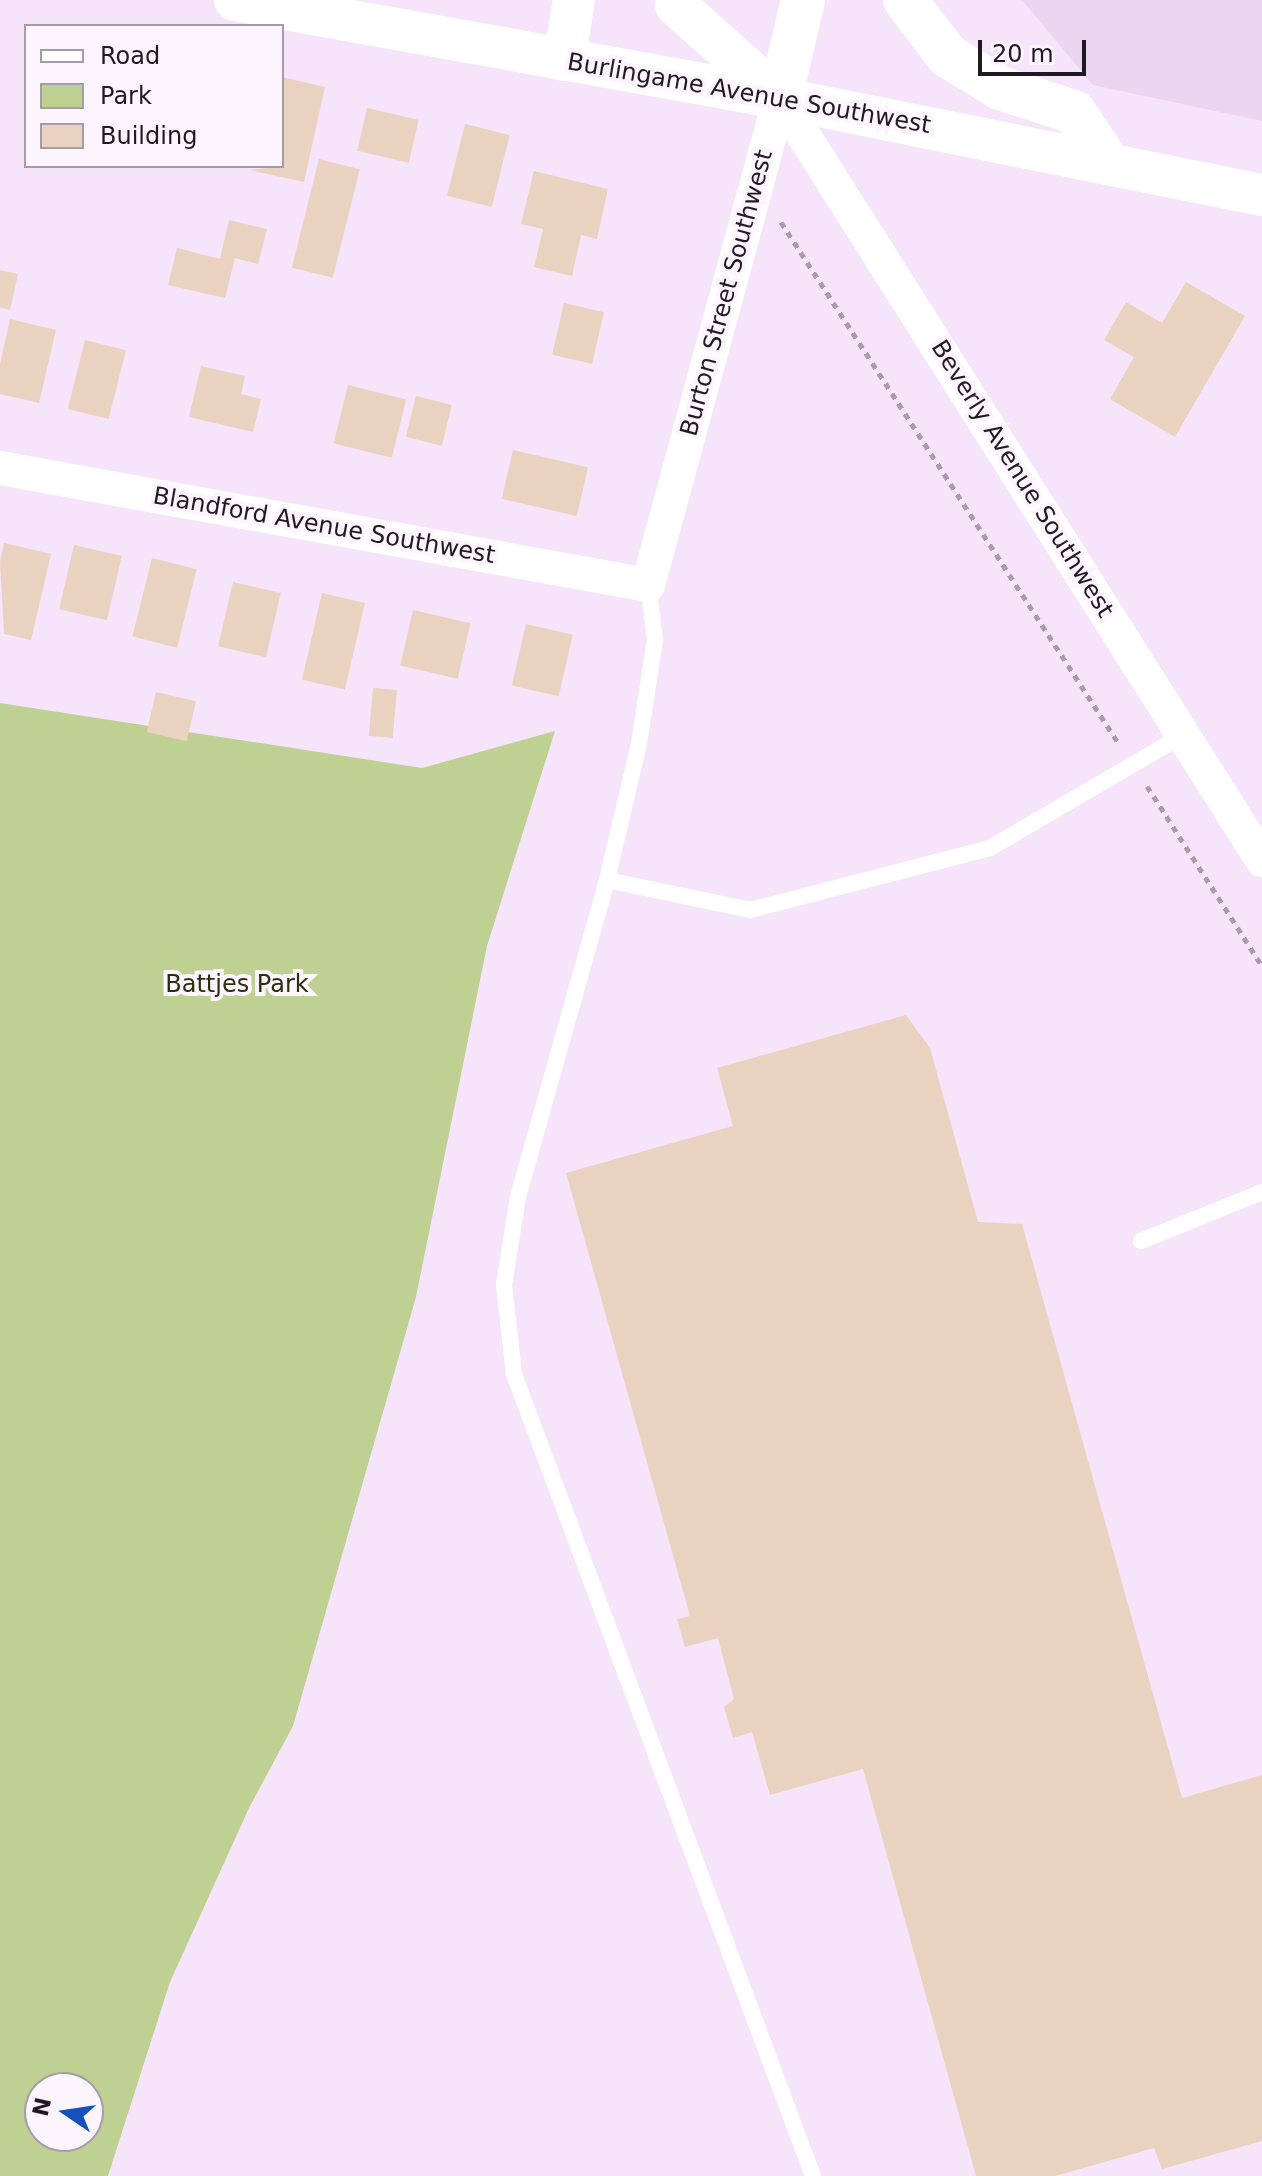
<!DOCTYPE html>
<html>
<head>
<meta charset="utf-8">
<style>
  body { margin:0 }
  #map { position:relative; width:1262px; height:2176px; overflow:hidden; background:#f6e4fa; font-family:"DejaVu Sans",sans-serif }
  div>[style] { position:absolute }
  .built>* { inset:0; background:#ecd5f1 }
  .green>* { inset:0; background:#bfd192 }
  .building>* { inset:0; background:#e9d2c0; transform-origin:0 0 }
  .path>* { height:5px; margin-top:-2.5px; transform-origin:0; background:repeating-linear-gradient(90deg,#aa9bac 0 6px,transparent 0 12px) }
  .service>* { height:16px; margin:-8px; padding:0 8px; transform-origin:8px; border-radius:8px; background:#fff }
  .minor>* { height:34px; margin:-17px; padding:0 17px; transform-origin:17px; border-radius:17px; background:#fff }
  .tertiary>* { height:42px; margin:-21px; padding:0 21px; transform-origin:21px; border-radius:21px; background:#fff }
  .secondary>* { height:44px; margin:-22px; padding:0 22px; transform-origin:22px; border-radius:22px; background:#fff }
  span { translate:-50% -50%; white-space:nowrap; text-align:center; line-height:1.15; -webkit-text-stroke:8px #fdf5fe; paint-order:stroke }
  .street-label { font-size:24px; color:#201921 }
  .park-label { font-size:24px; color:#28300c }
  .legend { position:absolute; left:24px; top:24px; width:260px; height:144px; box-sizing:border-box; background:#fdf5fe; border:2px solid #a59da6; margin:0; padding:10px 14px; list-style:none; font-size:24px; color:#201921 }
  .legend li { display:flex; align-items:center; gap:16px; height:40px }
  .legend b { width:40px; border:2px solid #a59da6 }
  .north { position:absolute; left:24px; top:2072px; width:80px; height:80px; box-sizing:border-box; background:#fdf5fe; border:2px solid #a59da6; border-radius:50%; rotate:283deg; font-size:22px; font-weight:700; line-height:32px; text-align:center; color:#201921 }
  .north::after { content:''; display:block; margin:auto; width:28px; height:36px; background:#1451bd; clip-path:polygon(50% 0,100% 100%,50% 72%,0 100%) }
  .scale { position:absolute; left:978px; top:40px; width:108px; height:36px; box-sizing:border-box; border:4px solid #201921; border-top:0; padding-left:10px; font-size:24px; line-height:28px; white-space:nowrap; color:#201921; -webkit-text-stroke:6px #fdf5fe; paint-order:stroke }
</style>
</head>
<body>
<div id="map">
  <div class="built">
    <div style="clip-path:polygon(1022px 0,1262px 0,1262px 121px,1093px 85px)"></div>
  </div>
  <div class="green">
    <div style="clip-path:polygon(evenodd,0 703px,422px 768px,555px 731px,487px 946px,416px 1297px,293px 1726px,249px 1808px,170px 1982px,108px 2176px,0 2176px,0 703px,40px 2088px,88px 2088px,88px 2136px,40px 2136px,40px 2088px)"></div>
  </div>
  <div class="building">
    <div style="clip-path:polygon(282px 77px,325px 87px,304px 182px,250px 170px,282px 166px)"></div>
    <div style="left:367px;top:108px;width:53px;height:44px;rotate:13deg"></div>
    <div style="left:465px;top:124px;width:46px;height:74px;rotate:14deg"></div>
    <div style="left:319px;top:159px;width:42px;height:112px;rotate:14deg"></div>
    <div style="clip-path:polygon(534px 171px,608px 189px,597px 239px,581px 235px,572px 276px,534px 267px,543px 229px,521px 224px)"></div>
    <div style="clip-path:polygon(229px 220px,267px 229px,258px 264px,235px 258px,225px 298px,168px 285px,177px 248px,220px 259px)"></div>
    <div style="clip-path:polygon(0 270px,18px 274px,10px 310px,0 307px)"></div>
    <div style="clip-path:polygon(1186px 282px,1245px 316px,1175px 437px,1110px 399px,1134px 357px,1104px 340px,1126px 302px,1162px 323px)"></div>
    <div style="left:564px;top:303px;width:41px;height:53px;rotate:13deg"></div>
    <div style="clip-path:polygon(10px 319px,56px 330px,39px 403px,0 394px,0 364px)"></div>
    <div style="left:85px;top:340px;width:42px;height:71px;rotate:14deg"></div>
    <div style="clip-path:polygon(201px 366px,245px 376px,241px 394px,261px 399px,253px 432px,189px 417px)"></div>
    <div style="left:348px;top:385px;width:60px;height:60px;rotate:14deg"></div>
    <div style="left:416px;top:396px;width:37px;height:42px;rotate:14deg"></div>
    <div style="left:513px;top:450px;width:77px;height:50px;rotate:13deg"></div>
    <div style="clip-path:polygon(4px 543px,51px 554px,31px 640px,4px 634px,0 562px)"></div>
    <div style="left:74px;top:545px;width:49px;height:66px;rotate:13deg"></div>
    <div style="left:152px;top:558px;width:46px;height:81px;rotate:14deg"></div>
    <div style="left:233px;top:582px;width:49px;height:66px;rotate:13deg"></div>
    <div style="left:322px;top:593px;width:44px;height:89px;rotate:13deg"></div>
    <div style="left:413px;top:610px;width:59px;height:57px;rotate:13deg"></div>
    <div style="left:526px;top:624px;width:48px;height:63px;rotate:13deg"></div>
    <div style="left:373px;top:688px;width:24px;height:48px;rotate:5deg"></div>
    <div style="left:156px;top:692px;width:41px;height:41px;rotate:13deg"></div>
    <div style="clip-path:polygon(906px 1015px,930px 1048px,978px 1222px,1022px 1224px,1182px 1798px,1262px 1775px,1262px 2141px,1162px 2169px,1154px 2148px,1055px 2176px,976px 2176px,863px 1769px,770px 1795px,752px 1732px,733px 1738px,724px 1707px,734px 1699px,718px 1638px,685px 1647px,677px 1619px,690px 1616px,566px 1173px,733px 1126px,717px 1068px)"></div>
  </div>
  <div class="path">
    <div style="left:781px;top:222px;width:622px;rotate:57.08deg"></div>
    <div style="left:1147px;top:786px;width:214px;rotate:57.4deg"></div>
  </div>
  <div class="service">
    <div style="left:607px;top:880px;width:140px;rotate:-76.8deg"></div>
    <div style="left:639px;top:744px;width:106px;rotate:-81.3deg"></div>
    <div style="left:655px;top:639px;width:54px;rotate:-97.4deg"></div>
    <div style="left:1141px;top:1241px;width:131px;rotate:-22deg"></div>
    <div style="left:813px;top:2176px;width:856px;rotate:-110.45deg"></div>
    <div style="left:514px;top:1374px;width:90px;rotate:-96.4deg"></div>
    <div style="left:504px;top:1285px;width:89px;rotate:-81deg"></div>
    <div style="left:518px;top:1197px;width:329px;rotate:-74.3deg"></div>
    <div style="left:607px;top:880px;width:146px;rotate:11.8deg"></div>
    <div style="left:750px;top:910px;width:248px;rotate:-14.5deg"></div>
    <div style="left:990px;top:848px;width:224px;rotate:-30.3deg"></div>
  </div>
  <div class="minor">
    <div style="left:780px;top:98px;width:902px;rotate:57.68deg"></div>
    <div style="left:0;top:468px;width:658px;rotate:10.23deg"></div>
    <div style="left:648px;top:585px;width:505px;rotate:-74.83deg"></div>
  </div>
  <div class="tertiary">
    <div style="left:235px;top:0;width:554px;rotate:10.19deg"></div>
    <div style="left:780px;top:98px;width:492px;rotate:11.4deg"></div>
    <div style="left:676px;top:5px;width:140px;rotate:41.8deg"></div>
    <div style="left:564px;top:60px;width:61px;rotate:-80.5deg"></div>
  </div>
  <div class="secondary">
    <div style="left:905px;top:0;width:71px;rotate:52.5deg"></div>
    <div style="left:948px;top:56px;width:61px;rotate:31.6deg"></div>
    <div style="left:1000px;top:88px;width:78px;rotate:18deg"></div>
    <div style="left:1074px;top:112px;width:61px;rotate:56.3deg"></div>
    <div style="left:780px;top:98px;width:101px;rotate:-76.8deg"></div>
  </div>
  <div class="street-label">
    <span style="left:749px;top:94px;rotate:10deg">Burlingame Avenue Southwest</span>
    <span style="left:727px;top:293px;rotate:-75deg">Burton Street Southwest</span>
    <span style="left:1022px;top:479px;rotate:58deg">Beverly Avenue Southwest</span>
    <span style="left:324px;top:526px;rotate:10deg">Blandford Avenue Southwest</span>
  </div>
  <div class="park-label">
    <span style="left:237px;top:985px">Battjes Park</span>
  </div>
  <ul class="legend">
  <li><b style="height:10px;background:#fff"></b>Road</li>
  <li><b style="height:22px;background:#bfd192"></b>Park</li>
  <li><b style="height:22px;background:#e9d2c0"></b>Building</li>
  </ul>
  <div class="north">N</div>
  <div class="scale">20 m</div>
</div>
</body>
</html>
